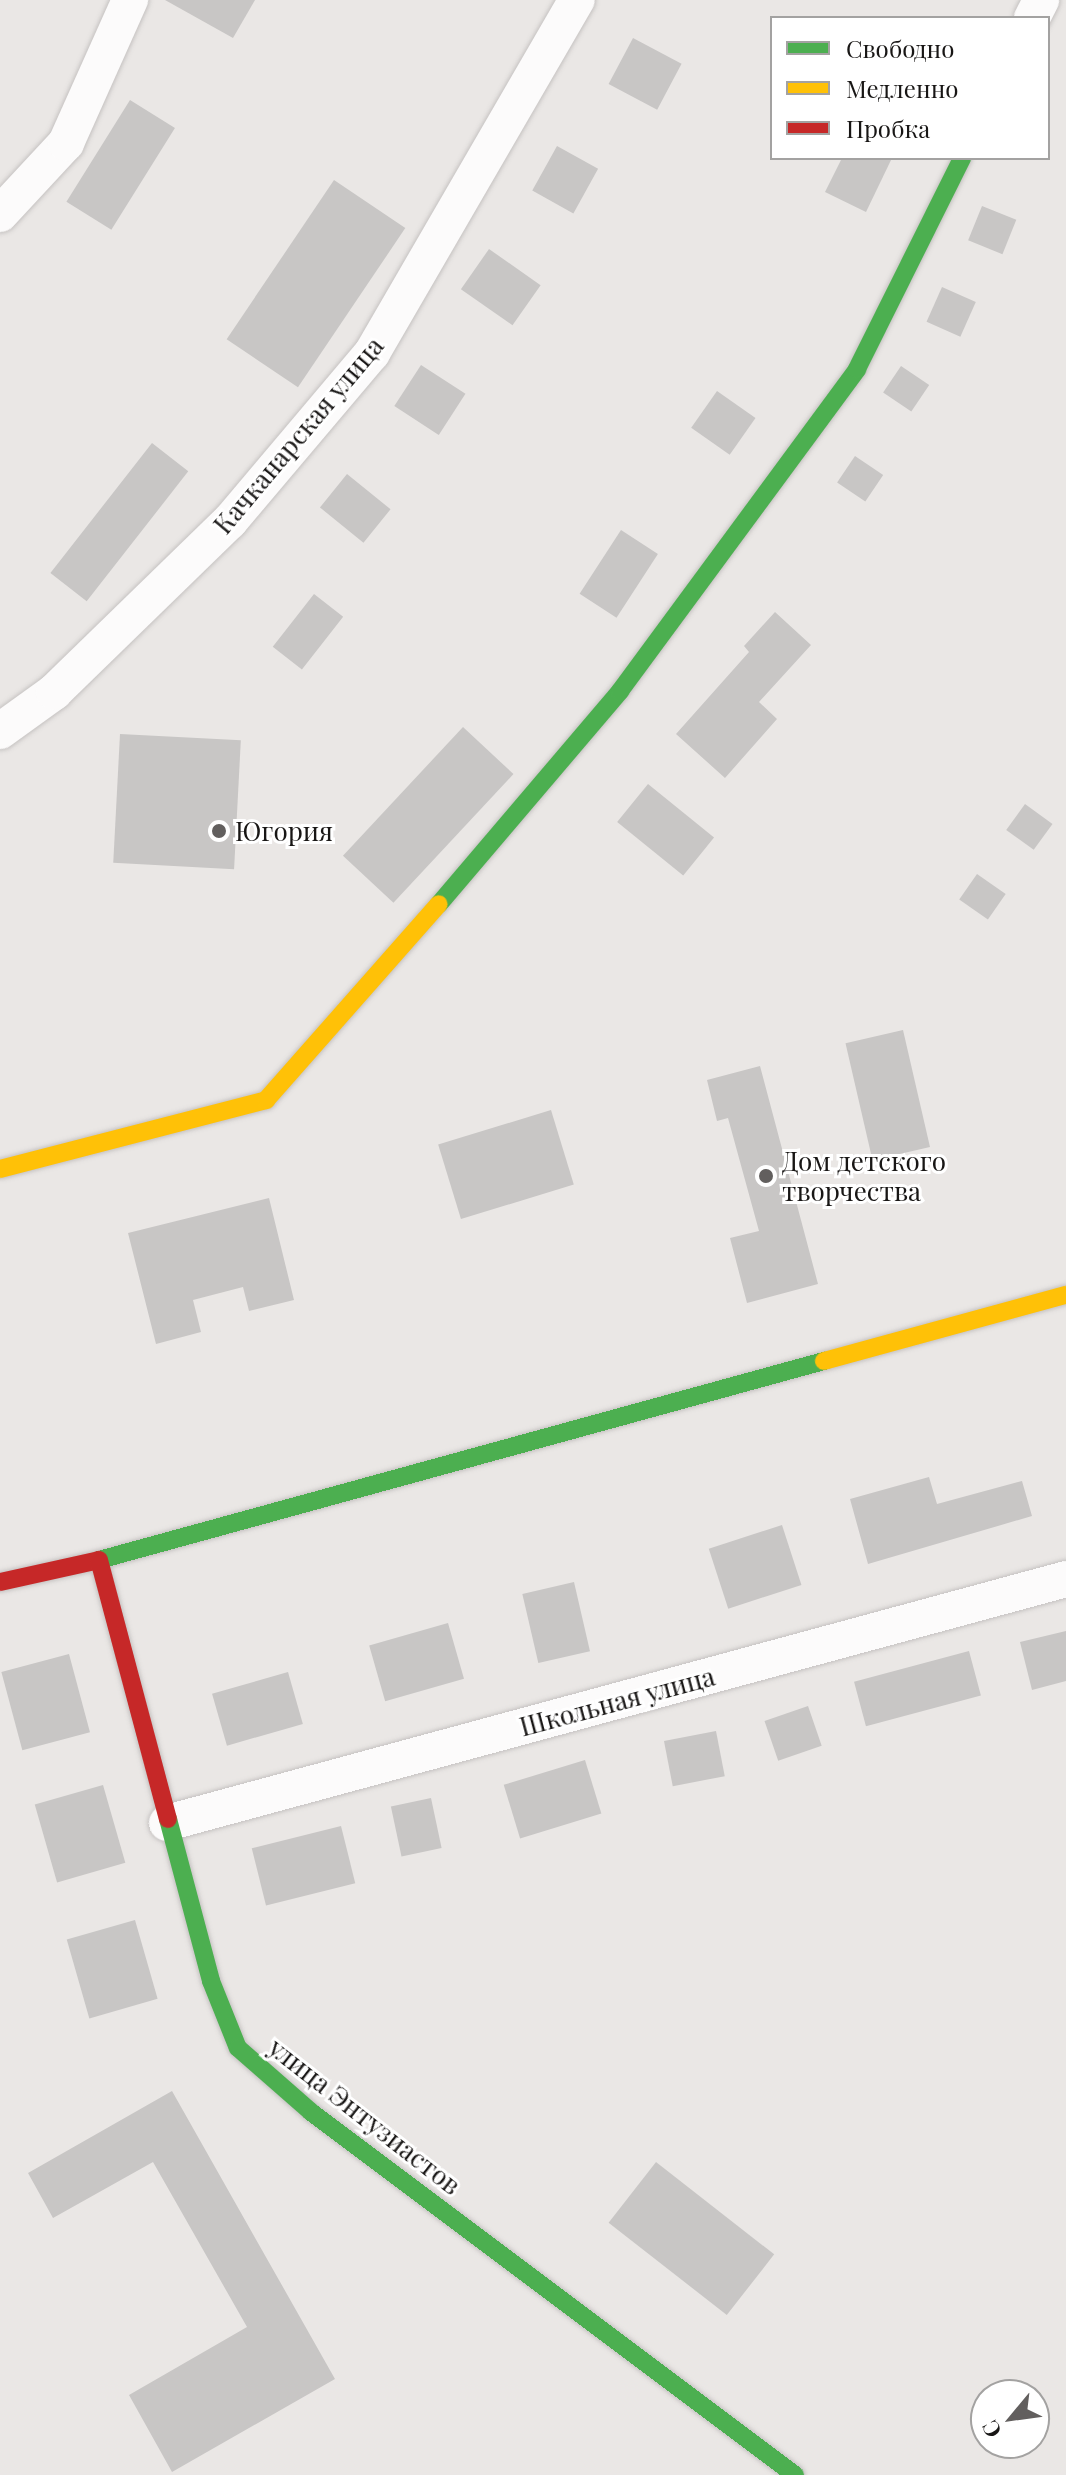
<!DOCTYPE html>
<html>
<head>
<meta charset="utf-8">
<style>
  body { margin:0 }
  #map { position:relative; width:1066px; height:2475px; overflow:hidden; background:#eae7e5; font-family:"Playfair Display",serif }
  div>[style] { position:absolute }
  .building>* { inset:0; background:#c8c6c5; transform-origin:0 0 }
  .roads { filter:drop-shadow(0 0 2px #c5c2c1) drop-shadow(0 0 2px #c5c2c1) }
  .street>* { height:36px; margin:-18px; padding:0 18px; transform-origin:18px; border-radius:18px; background:#fcfbfb }
  .fast>* { height:18px; margin:-9px; padding:0 9px; transform-origin:9px; border-radius:9px; background:#4caf50 }
  .slow>* { height:18px; margin:-9px; padding:0 9px; transform-origin:9px; border-radius:9px; background:#ffc107 }
  .jam>* { height:18px; margin:-9px; padding:0 9px; transform-origin:9px; border-radius:9px; background:#c62828 }
  .dots>* { width:22px; height:22px; translate:-50% -50%; box-sizing:border-box; border:4px solid #fff; border-radius:50% }
  span { translate:-50% -50%; white-space:nowrap; text-align:center; line-height:1.15; -webkit-text-stroke:6px #fff; paint-order:stroke }
  .street-label { font-size:26px; color:#181615 }
  .poi-label { font-size:26px; color:#181615 }
  .left { translate:0 -50%; text-align:left }
  .legend { position:absolute; left:770px; top:16px; width:280px; height:144px; box-sizing:border-box; background:#fff; border:2px solid #a3a2a1; margin:0; padding:10px 14px; list-style:none; font-size:24px; color:#181615 }
  .legend li { display:flex; align-items:center; gap:16px; height:40px }
  .legend b { width:40px; border:2px solid #a3a2a1 }
  .north { position:absolute; left:970px; top:2379px; width:80px; height:80px; box-sizing:border-box; background:#fff; border:2px solid #a3a2a1; border-radius:50%; rotate:241deg; font-size:22px; font-weight:700; line-height:32px; text-align:center; color:#181615 }
  .north::after { content:''; display:block; margin:auto; width:28px; height:36px; background:#625f5e; clip-path:polygon(50% 0,100% 100%,50% 72%,0 100%) }
</style>
</head>
<body>
<div id="map">
  <div class="building">
    <div style="clip-path:polygon(165px 0,255px 0,233px 38px)"></div>
    <div style="left:633px;top:38px;width:55px;height:52px;rotate:28deg"></div>
    <div style="left:130px;top:100px;width:53px;height:120px;rotate:32deg"></div>
    <div style="left:557px;top:146px;width:47px;height:51px;rotate:29deg"></div>
    <div style="clip-path:polygon(842px 158px,892px 158px,866px 212px,825px 192px)"></div>
    <div style="left:334px;top:180px;width:86px;height:192px;rotate:34deg"></div>
    <div style="left:982px;top:206px;width:37px;height:37px;rotate:22deg"></div>
    <div style="left:489px;top:249px;width:63px;height:49px;rotate:35deg"></div>
    <div style="left:942px;top:287px;width:37px;height:38px;rotate:24deg"></div>
    <div style="left:421px;top:365px;width:53px;height:49px;rotate:33deg"></div>
    <div style="left:901px;top:366px;width:34px;height:32px;rotate:34deg"></div>
    <div style="left:717px;top:391px;width:47px;height:45px;rotate:35deg"></div>
    <div style="left:152px;top:443px;width:46px;height:165px;rotate:38deg"></div>
    <div style="left:855px;top:456px;width:34px;height:32px;rotate:34deg"></div>
    <div style="left:347px;top:474px;width:56px;height:43px;rotate:39deg"></div>
    <div style="left:621px;top:530px;width:44px;height:76px;rotate:33deg"></div>
    <div style="left:314px;top:594px;width:37px;height:67px;rotate:38deg"></div>
    <div style="clip-path:polygon(775px 612px,811px 645px,759px 702px,777px 719px,725px 778px,676px 734px,749px 652px,744px 646px)"></div>
    <div style="left:463px;top:727px;width:69px;height:176px;rotate:43deg"></div>
    <div style="left:120px;top:734px;width:121px;height:129px;rotate:3deg"></div>
    <div style="left:648px;top:784px;width:85px;height:49px;rotate:39deg"></div>
    <div style="left:1025px;top:804px;width:34px;height:32px;rotate:36deg"></div>
    <div style="left:977px;top:874px;width:35px;height:31px;rotate:35deg"></div>
    <div style="left:903px;top:1030px;width:120px;height:59px;rotate:77deg"></div>
    <div style="clip-path:polygon(760px 1066px,818px 1284px,747px 1303px,730px 1238px,759px 1231px,728px 1118px,717px 1121px,707px 1080px)"></div>
    <div style="left:551px;top:1110px;width:78px;height:118px;rotate:73deg"></div>
    <div style="clip-path:polygon(269px 1198px,294px 1300px,249px 1311px,243px 1287px,193px 1300px,201px 1332px,156px 1344px,128px 1233px)"></div>
    <div style="clip-path:polygon(929px 1477px,937px 1504px,1022px 1481px,1032px 1516px,868px 1564px,850px 1499px)"></div>
    <div style="left:782px;top:1525px;width:63px;height:77px;rotate:72deg"></div>
    <div style="left:574px;top:1582px;width:71px;height:53px;rotate:77deg"></div>
    <div style="left:448px;top:1623px;width:58px;height:82px;rotate:74deg"></div>
    <div style="clip-path:polygon(1066px 1631px,1066px 1681px,1032px 1690px,1020px 1642px)"></div>
    <div style="left:969px;top:1651px;width:46px;height:119px;rotate:75deg"></div>
    <div style="left:69px;top:1654px;width:81px;height:70px;rotate:75deg"></div>
    <div style="left:288px;top:1672px;width:54px;height:79px;rotate:74deg"></div>
    <div style="left:808px;top:1706px;width:42px;height:46px;rotate:71deg"></div>
    <div style="left:716px;top:1731px;width:46px;height:53px;rotate:79deg"></div>
    <div style="left:585px;top:1760px;width:56px;height:85px;rotate:73deg"></div>
    <div style="left:103px;top:1785px;width:81px;height:71px;rotate:74deg"></div>
    <div style="left:431px;top:1798px;width:51px;height:41px;rotate:78deg"></div>
    <div style="left:341px;top:1826px;width:59px;height:92px;rotate:76deg"></div>
    <div style="left:135px;top:1920px;width:82px;height:71px;rotate:74deg"></div>
    <div style="clip-path:polygon(172px 2091px,335px 2379px,172px 2472px,129px 2395px,247px 2327px,153px 2162px,53px 2218px,28px 2173px)"></div>
    <div style="left:656px;top:2162px;width:150px;height:77px;rotate:38deg"></div>
  </div>
  <div class="roads">
    <div class="street">
      <div style="left:1032px;top:18px;width:20px;rotate:-63deg"></div>
      <div style="left:0;top:214px;width:97px;rotate:-47.1deg"></div>
      <div style="left:66px;top:143px;width:157px;rotate:-65.9deg"></div>
      <div style="left:0;top:731px;width:67px;rotate:-35.8deg"></div>
      <div style="left:54px;top:692px;width:245px;rotate:-44.2deg"></div>
      <div style="left:230px;top:521px;width:220px;rotate:-49.8deg"></div>
      <div style="left:372px;top:353px;width:408px;rotate:-59.9deg"></div>
      <div style="left:167px;top:1823px;width:932px;rotate:-15.18deg"></div>
    </div>
    <div class="fast">
      <div style="left:439px;top:904px;width:280px;rotate:-49.6deg"></div>
      <div style="left:620px;top:691px;width:400px;rotate:-53.6deg"></div>
      <div style="left:857px;top:369px;width:236px;rotate:-63.5deg"></div>
      <div style="left:99px;top:1560px;width:752px;rotate:-15.35deg"></div>
      <div style="left:168px;top:1819px;width:168px;rotate:75.1deg"></div>
      <div style="left:211px;top:1981px;width:72px;rotate:68.1deg"></div>
      <div style="left:238px;top:2048px;width:97px;rotate:41.2deg"></div>
      <div style="left:311px;top:2112px;width:605px;rotate:36.87deg"></div>
    </div>
    <div class="slow">
      <div style="left:0;top:1169px;width:275px;rotate:-14.5deg"></div>
      <div style="left:266px;top:1100px;width:261px;rotate:-48.6deg"></div>
      <div style="left:824px;top:1361px;width:251px;rotate:-15.3deg"></div>
    </div>
    <div class="jam">
      <div style="left:0;top:1582px;width:101px;rotate:-12.5deg"></div>
      <div style="left:99px;top:1560px;width:268px;rotate:75.1deg"></div>
    </div>
  </div>
  <div class="dots">
    <div style="left:219px;top:831px;background:#625f5e"></div>
    <div style="left:766px;top:1176px;background:#625f5e"></div>
  </div>
  <div class="street-label">
    <span style="left:298px;top:435px;rotate:-50deg">Качканарская улица</span>
    <span style="left:617px;top:1701px;rotate:-15deg">Школьная улица</span>
    <span style="left:365px;top:2116px;rotate:38deg">улица Энтузиастов</span>
  </div>
  <div class="poi-label">
    <span class="left" style="left:235px;top:831px">Югория</span>
    <span class="left" style="left:782px;top:1176px">Дом детского<br>творчества</span>
  </div>
  <ul class="legend">
  <li><b style="height:10px;background:#4caf50"></b>Свободно</li>
  <li><b style="height:10px;background:#ffc107"></b>Медленно</li>
  <li><b style="height:10px;background:#c62828"></b>Пробка</li>
  </ul>
  <div class="north">С</div>
</div>
</body>
</html>
